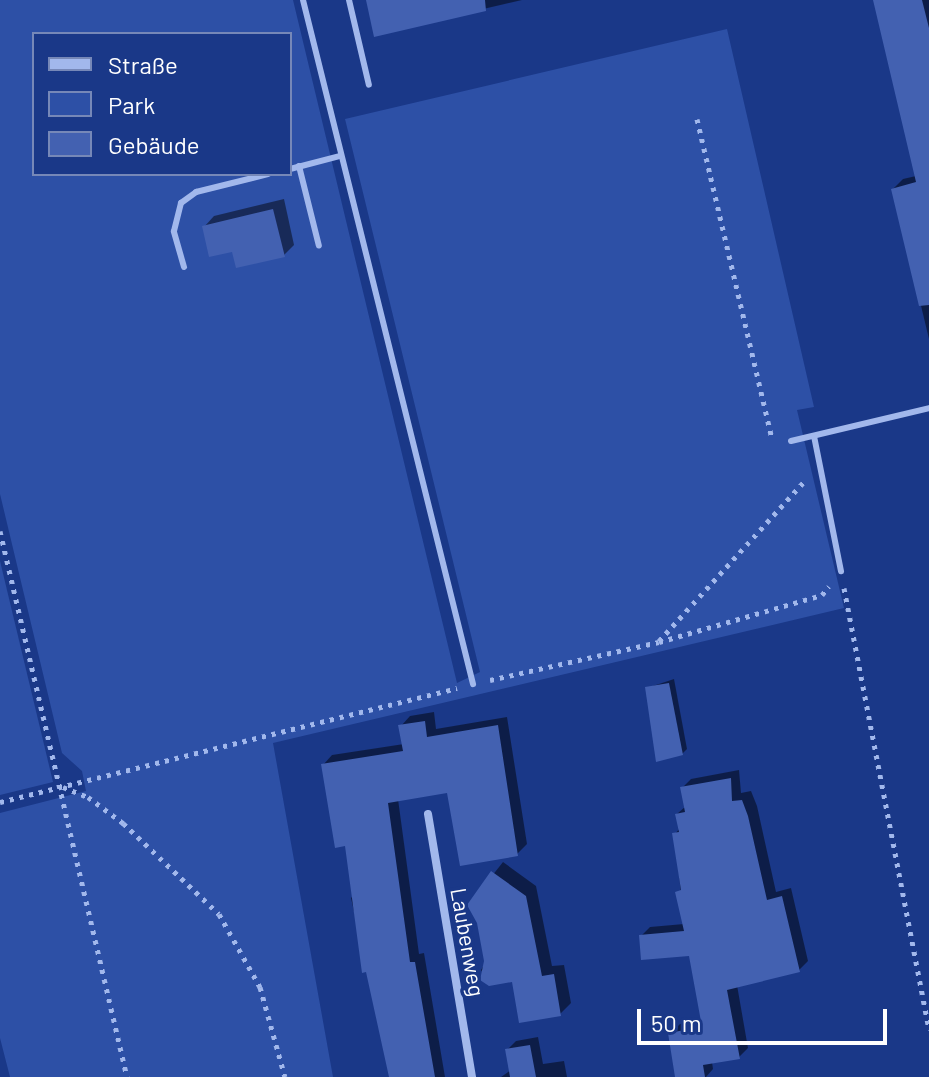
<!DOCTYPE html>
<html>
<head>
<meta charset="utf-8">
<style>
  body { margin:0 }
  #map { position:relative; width:929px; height:1077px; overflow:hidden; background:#1a3888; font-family:Barlow,sans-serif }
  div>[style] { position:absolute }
  .green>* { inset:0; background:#2d50a6 }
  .shadow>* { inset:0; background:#0007 }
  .building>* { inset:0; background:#4361b1 }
  .path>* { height:5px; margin-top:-2.5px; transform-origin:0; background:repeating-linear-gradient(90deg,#a2b8ec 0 4px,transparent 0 10px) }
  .service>* { height:6px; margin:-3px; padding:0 3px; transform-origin:3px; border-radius:3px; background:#a2b8ec }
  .minor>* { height:8px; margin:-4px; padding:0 4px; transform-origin:4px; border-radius:4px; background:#a2b8ec }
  span { translate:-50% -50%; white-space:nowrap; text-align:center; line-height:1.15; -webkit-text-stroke:7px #1a3888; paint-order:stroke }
  .street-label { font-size:22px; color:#fff }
  .legend { position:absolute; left:32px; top:32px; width:260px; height:144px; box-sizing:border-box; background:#1a3888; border:2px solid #7688b8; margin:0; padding:10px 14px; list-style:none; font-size:24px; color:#fff }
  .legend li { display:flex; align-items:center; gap:16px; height:40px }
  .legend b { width:40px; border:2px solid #7688b8 }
  .scale { position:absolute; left:637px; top:1009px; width:250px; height:36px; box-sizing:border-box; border:4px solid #fff; border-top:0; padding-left:10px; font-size:24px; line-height:28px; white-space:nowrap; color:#fff; -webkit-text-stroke:6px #1a3888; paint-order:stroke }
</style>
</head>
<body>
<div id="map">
  <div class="green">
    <div style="clip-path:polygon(evenodd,0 0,293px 0,457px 683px,480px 672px,345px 119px,727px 29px,814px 407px,797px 410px,844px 608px,273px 743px,333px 1077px,10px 1077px,0 1038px,0 813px,86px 791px,82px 771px,62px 753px,0 494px,0 0,34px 34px,290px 34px,290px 174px,34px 174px,34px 34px)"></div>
    <div style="clip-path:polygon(0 561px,53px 782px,0 795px)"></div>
  </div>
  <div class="shadow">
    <div style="clip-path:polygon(368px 0,522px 0,376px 34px)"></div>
    <div style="clip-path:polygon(875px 0,929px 0,929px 156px)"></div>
    <div style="clip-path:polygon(929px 173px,929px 339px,893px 189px,903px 179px)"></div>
    <div style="clip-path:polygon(284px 199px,294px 245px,284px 255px,234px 249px,204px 227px,214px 216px)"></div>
    <div style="clip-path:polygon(674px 679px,687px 749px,682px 754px,647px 688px)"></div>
    <div style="clip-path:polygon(434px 712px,436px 729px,507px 717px,527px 844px,517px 854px,448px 790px,398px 799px,419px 954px,424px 953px,445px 1077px,391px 1077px,351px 898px,355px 894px,347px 844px,323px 765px,332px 755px,404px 744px,401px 726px,410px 716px)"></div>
    <div style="clip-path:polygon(739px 770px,741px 793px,751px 791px,757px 806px,776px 892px,791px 888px,808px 961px,799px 970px,737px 985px,748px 1048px,739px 1057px,712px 1062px,713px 1069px,706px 1077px,677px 1077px,671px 1033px,680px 1024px,703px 1020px,690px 954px,641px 936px,650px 927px,684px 924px,675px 834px,680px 828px,677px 814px,686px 806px,682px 788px,691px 779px)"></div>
    <div style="clip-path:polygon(503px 862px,536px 886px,552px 966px,564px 965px,571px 1003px,560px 1014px,514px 980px,490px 984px,481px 970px,486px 962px,479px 922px,469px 905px)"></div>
    <div style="clip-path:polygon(538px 1037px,543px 1064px,564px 1061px,567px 1077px,501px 1077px,511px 1070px,507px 1050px,516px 1041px)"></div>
  </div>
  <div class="building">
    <div style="clip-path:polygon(366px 0,485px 0,486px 11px,374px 37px)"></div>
    <div style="clip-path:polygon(873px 0,922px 0,929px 28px,929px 305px,919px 306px,891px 189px,916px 182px)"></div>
    <div style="clip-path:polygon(273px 209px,285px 257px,236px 268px,232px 252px,209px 257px,202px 226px)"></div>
    <div style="clip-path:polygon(669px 683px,683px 755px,656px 762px,645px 687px)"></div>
    <div style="clip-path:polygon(425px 721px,427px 737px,498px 725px,518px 856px,460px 866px,447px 793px,388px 803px,410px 962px,415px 962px,435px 1077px,389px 1077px,366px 972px,362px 973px,345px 846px,335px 848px,321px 764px,403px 751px,398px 725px)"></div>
    <div style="clip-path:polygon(731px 778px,732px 801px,742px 800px,748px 816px,767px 900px,782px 896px,800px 972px,727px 990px,740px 1059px,703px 1065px,705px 1077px,675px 1077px,668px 1033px,702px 1027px,689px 956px,641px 960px,639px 935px,684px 931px,675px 892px,681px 890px,672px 833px,679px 832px,675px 814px,685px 812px,680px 787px)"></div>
    <div style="clip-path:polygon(491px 871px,526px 896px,542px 976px,554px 974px,561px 1016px,519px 1023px,512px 982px,489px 986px,480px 980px,484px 961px,477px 923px,467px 905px)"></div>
    <div style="clip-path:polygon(530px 1045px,536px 1077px,510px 1077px,505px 1049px)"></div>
  </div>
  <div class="path">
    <div style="left:697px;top:119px;width:329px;rotate:76.8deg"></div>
    <div style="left:0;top:531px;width:561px;rotate:76.91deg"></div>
    <div style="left:844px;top:588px;width:450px;rotate:79.1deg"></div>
    <div style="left:659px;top:641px;width:214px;rotate:-47.7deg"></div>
    <div style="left:490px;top:680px;width:173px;rotate:-12.7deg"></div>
    <div style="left:659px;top:642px;width:170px;rotate:-16.1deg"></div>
    <div style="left:822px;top:595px;width:11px;rotate:-52deg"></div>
    <div style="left:63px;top:787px;width:27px;rotate:22deg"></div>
    <div style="left:88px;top:797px;width:44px;rotate:36.6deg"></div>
    <div style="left:123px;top:823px;width:132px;rotate:43.5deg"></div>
    <div style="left:219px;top:914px;width:84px;rotate:60.7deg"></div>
    <div style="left:260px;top:987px;width:93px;rotate:74.5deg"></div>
    <div style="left:0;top:802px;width:471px;rotate:-14deg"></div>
  </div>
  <div class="service">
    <div style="left:303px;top:0;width:705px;rotate:76.04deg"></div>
    <div style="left:349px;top:0;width:87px;rotate:76.8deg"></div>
    <div style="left:299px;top:166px;width:82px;rotate:76deg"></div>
    <div style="left:290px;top:169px;width:52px;rotate:-14.6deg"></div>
    <div style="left:184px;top:267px;width:37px;rotate:-106deg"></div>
    <div style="left:174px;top:231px;width:29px;rotate:-76deg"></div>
    <div style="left:181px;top:203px;width:19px;rotate:-36deg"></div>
    <div style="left:196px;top:192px;width:74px;rotate:-14deg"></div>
    <div style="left:814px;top:436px;width:138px;rotate:78.7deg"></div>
    <div style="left:791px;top:441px;width:142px;rotate:-13.4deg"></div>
  </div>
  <div class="minor">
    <div style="left:428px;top:814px;width:267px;rotate:80.5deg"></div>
  </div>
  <div class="street-label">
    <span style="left:468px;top:942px;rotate:80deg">Laubenweg</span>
  </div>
  <ul class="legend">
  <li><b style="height:10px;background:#a2b8ec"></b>Straße</li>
  <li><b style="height:22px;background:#2d50a6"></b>Park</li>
  <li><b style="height:22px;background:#4361b1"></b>Gebäude</li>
  </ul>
  <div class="scale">50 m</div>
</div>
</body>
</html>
